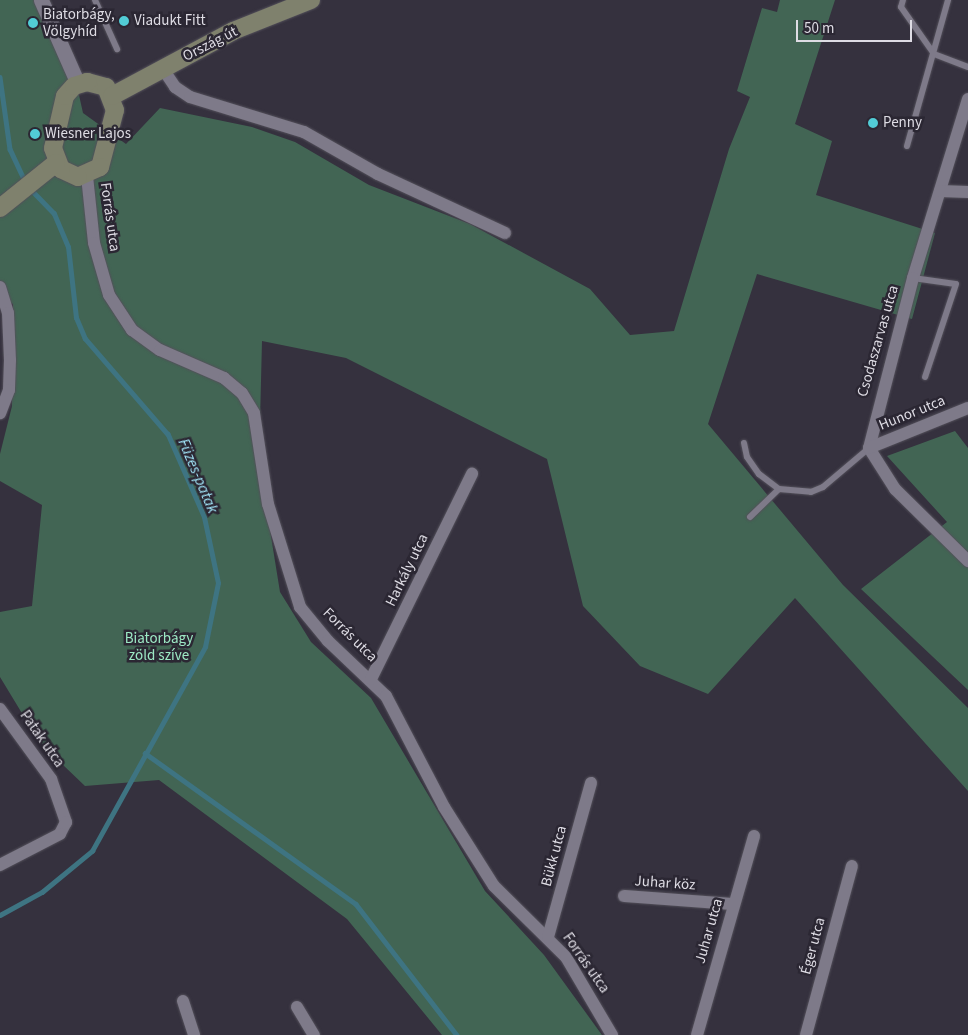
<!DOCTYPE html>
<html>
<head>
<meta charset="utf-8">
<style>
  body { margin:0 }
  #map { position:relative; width:968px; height:1035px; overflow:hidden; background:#35313e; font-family:"Source Sans 3",sans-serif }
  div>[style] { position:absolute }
  .green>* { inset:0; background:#426554 }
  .stream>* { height:4.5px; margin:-2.25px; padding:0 2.25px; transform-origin:2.25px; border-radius:2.25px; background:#3e7482 }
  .roads { filter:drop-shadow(0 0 1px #53505a) drop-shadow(0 0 1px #53505a) }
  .service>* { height:6px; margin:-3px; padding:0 3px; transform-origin:3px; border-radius:3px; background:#7e7a89 }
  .minor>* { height:12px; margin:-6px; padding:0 6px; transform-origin:6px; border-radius:6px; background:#7e7a89 }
  .tertiary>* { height:15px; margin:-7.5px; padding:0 7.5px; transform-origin:7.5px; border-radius:7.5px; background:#7e7a89 }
  .secondary>* { height:18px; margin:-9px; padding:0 9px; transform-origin:9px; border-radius:9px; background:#7f816d }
  .dots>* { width:14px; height:14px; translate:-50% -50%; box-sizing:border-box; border:2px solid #2b2733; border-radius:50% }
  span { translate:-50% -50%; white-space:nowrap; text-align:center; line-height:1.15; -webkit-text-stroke:5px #2b2733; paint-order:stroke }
  .poi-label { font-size:15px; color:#dedce4 }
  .left { translate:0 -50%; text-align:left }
  .street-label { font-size:15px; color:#dedce4 }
  .park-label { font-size:15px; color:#9ce8c4 }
  .water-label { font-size:16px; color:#a2e6f9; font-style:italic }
  .scale { position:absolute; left:796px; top:20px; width:116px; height:22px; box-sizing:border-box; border:2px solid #dedce4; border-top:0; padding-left:6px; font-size:15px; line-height:18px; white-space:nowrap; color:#dedce4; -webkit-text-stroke:4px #2b2733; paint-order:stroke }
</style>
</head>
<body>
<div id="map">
  <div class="green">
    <div style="clip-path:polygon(0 0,35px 0,75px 77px,83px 113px,126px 144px,160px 108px,252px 127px,295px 142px,369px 185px,470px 224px,590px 289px,630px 335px,674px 331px,729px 149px,750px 97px,737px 91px,762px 8px,777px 12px,780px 0,835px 0,795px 124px,832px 141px,816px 195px,935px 233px,912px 319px,757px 274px,708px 424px,843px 585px,968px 708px,968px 791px,795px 598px,708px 694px,640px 666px,583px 606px,547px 459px,346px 358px,262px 341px,259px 462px,280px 592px,311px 642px,371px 698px,485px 891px,544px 955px,602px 1035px,442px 1035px,347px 919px,159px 780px,85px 786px,40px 743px,0 677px,0 612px,32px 606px,42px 505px,0 481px,0 454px,12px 406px,13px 304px,0 297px)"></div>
    <div style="clip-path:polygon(955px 431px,968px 448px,968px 690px,861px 589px,947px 522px,887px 456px)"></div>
  </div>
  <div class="stream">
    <div style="left:0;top:77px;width:73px;rotate:82.1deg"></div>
    <div style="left:10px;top:149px;width:35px;rotate:65deg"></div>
    <div style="left:145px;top:753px;width:259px;rotate:35.6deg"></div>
    <div style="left:356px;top:904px;width:165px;rotate:52.4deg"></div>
    <div style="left:0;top:915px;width:48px;rotate:-28.7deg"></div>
    <div style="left:42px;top:892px;width:65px;rotate:-39.4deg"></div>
    <div style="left:92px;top:851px;width:233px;rotate:-61deg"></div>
    <div style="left:205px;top:647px;width:65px;rotate:-78.5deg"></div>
    <div style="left:218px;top:583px;width:67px;rotate:-102deg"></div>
    <div style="left:204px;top:517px;width:90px;rotate:-113.7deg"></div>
    <div style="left:168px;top:435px;width:127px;rotate:-130.8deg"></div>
    <div style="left:85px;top:339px;width:23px;rotate:-113deg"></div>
    <div style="left:76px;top:318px;width:71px;rotate:-96.4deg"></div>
    <div style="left:68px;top:247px;width:36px;rotate:-113deg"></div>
    <div style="left:54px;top:214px;width:33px;rotate:-134deg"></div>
  </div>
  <div class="roads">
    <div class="service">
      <div style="left:95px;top:0;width:54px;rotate:65.8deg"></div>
      <div style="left:903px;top:0;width:7px;rotate:106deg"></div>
      <div style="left:901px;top:7px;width:57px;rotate:54.9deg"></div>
      <div style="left:934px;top:54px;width:36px;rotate:21deg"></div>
      <div style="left:907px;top:146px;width:152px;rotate:-74.3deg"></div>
      <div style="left:913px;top:278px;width:43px;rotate:7.9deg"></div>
      <div style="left:956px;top:284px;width:98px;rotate:108.4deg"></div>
      <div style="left:744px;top:443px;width:14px;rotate:78deg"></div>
      <div style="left:747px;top:457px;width:21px;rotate:55deg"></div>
      <div style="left:759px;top:474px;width:25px;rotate:37deg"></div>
      <div style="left:750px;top:517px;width:40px;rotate:-44deg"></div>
      <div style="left:779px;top:489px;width:32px;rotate:5deg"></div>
      <div style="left:811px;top:492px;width:13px;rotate:-23deg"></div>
      <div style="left:823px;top:487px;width:60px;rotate:-40.3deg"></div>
    </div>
    <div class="minor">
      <div style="left:163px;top:69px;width:22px;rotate:56deg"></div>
      <div style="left:175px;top:87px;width:18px;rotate:34deg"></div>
      <div style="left:190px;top:97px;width:119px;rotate:17.1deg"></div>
      <div style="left:304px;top:132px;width:85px;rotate:29.6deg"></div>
      <div style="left:378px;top:174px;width:140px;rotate:24.9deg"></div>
      <div style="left:968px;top:99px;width:187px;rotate:107.1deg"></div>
      <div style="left:913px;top:278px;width:176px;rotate:104.5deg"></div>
      <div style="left:869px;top:448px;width:49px;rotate:57.6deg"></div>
      <div style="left:895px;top:489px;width:103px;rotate:44.6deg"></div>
      <div style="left:87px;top:176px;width:67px;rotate:84deg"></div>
      <div style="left:94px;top:243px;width:54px;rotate:73.9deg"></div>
      <div style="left:109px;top:295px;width:42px;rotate:56.7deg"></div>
      <div style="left:132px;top:330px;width:34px;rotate:36deg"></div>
      <div style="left:160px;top:350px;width:70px;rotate:23.6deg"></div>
      <div style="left:224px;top:378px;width:23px;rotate:40deg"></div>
      <div style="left:242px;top:393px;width:23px;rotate:59deg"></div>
      <div style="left:254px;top:413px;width:92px;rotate:81.3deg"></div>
      <div style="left:268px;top:504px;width:108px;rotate:72.7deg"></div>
      <div style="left:300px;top:607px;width:44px;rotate:50.5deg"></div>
      <div style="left:328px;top:641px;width:80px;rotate:43.5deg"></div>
      <div style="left:386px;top:696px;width:125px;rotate:62.4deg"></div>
      <div style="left:444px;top:807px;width:93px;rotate:57.7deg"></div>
      <div style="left:494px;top:886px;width:101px;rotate:44.6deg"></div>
      <div style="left:566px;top:957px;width:91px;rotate:59.5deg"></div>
      <div style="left:940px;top:191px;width:28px;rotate:2deg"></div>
      <div style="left:0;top:287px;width:27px;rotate:73deg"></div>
      <div style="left:8px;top:313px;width:47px;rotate:87.6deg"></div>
      <div style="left:10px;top:360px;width:30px;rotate:92deg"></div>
      <div style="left:9px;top:390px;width:25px;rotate:111deg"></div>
      <div style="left:869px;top:448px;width:107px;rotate:-22deg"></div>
      <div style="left:371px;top:679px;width:229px;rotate:-63.8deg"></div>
      <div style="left:0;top:709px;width:87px;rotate:53.9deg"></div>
      <div style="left:51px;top:779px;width:46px;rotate:70.8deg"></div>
      <div style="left:66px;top:822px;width:13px;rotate:117deg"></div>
      <div style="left:60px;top:834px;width:68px;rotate:152.7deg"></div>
      <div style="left:624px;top:896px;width:109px;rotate:4.2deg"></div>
      <div style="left:548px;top:937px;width:160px;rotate:-74.4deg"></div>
      <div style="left:183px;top:1001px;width:36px;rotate:72deg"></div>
      <div style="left:297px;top:1007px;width:33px;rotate:59deg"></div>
      <div style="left:697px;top:1035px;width:207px;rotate:-74deg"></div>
      <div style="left:806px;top:1035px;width:175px;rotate:-74.8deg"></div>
    </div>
    <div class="tertiary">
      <div style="left:41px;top:0;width:92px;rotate:66.2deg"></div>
    </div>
    <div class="secondary">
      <div style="left:87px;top:82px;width:20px;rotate:15deg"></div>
      <div style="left:106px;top:87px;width:25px;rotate:69deg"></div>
      <div style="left:115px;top:110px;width:59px;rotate:104.7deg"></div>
      <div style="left:100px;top:167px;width:24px;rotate:156deg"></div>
      <div style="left:78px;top:177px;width:19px;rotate:-155deg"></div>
      <div style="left:61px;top:169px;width:22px;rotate:-111deg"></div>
      <div style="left:53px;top:148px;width:53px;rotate:-77deg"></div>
      <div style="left:65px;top:96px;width:13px;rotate:-48deg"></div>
      <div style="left:74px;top:86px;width:14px;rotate:-17deg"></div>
      <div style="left:112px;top:96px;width:137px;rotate:-28.2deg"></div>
      <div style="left:233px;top:31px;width:84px;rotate:-21.7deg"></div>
      <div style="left:0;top:208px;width:72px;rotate:-38.8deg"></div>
    </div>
  </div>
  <div class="dots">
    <div style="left:124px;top:21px;background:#52ccd6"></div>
    <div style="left:33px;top:23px;background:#52ccd6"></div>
    <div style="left:873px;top:123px;background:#52ccd6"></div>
    <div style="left:35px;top:134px;background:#52ccd6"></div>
  </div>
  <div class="poi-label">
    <span class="left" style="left:43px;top:23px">Biatorbágy,<br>Völgyhíd</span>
    <span class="left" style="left:134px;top:21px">Viadukt Fitt</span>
    <span class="left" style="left:883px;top:123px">Penny</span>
    <span class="left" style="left:45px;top:134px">Wiesner Lajos</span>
  </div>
  <div class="street-label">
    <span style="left:210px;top:44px;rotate:-27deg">Ország út</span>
    <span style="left:110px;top:217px;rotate:82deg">Forrás utca</span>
    <span style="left:878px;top:341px;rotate:-74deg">Csodaszarvas utca</span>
    <span style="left:912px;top:413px;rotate:-22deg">Hunor utca</span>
    <span style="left:407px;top:570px;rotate:-64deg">Harkály utca</span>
    <span style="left:350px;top:635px;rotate:45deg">Forrás utca</span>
    <span style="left:42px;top:739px;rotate:55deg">Patak utca</span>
    <span style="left:554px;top:856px;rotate:-75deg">Bükk utca</span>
    <span style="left:665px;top:883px;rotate:4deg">Juhar köz</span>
    <span style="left:709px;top:931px;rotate:-74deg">Juhar utca</span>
    <span style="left:813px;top:946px;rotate:-75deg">Éger utca</span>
    <span style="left:586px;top:963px;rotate:55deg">Forrás utca</span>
  </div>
  <div class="park-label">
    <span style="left:159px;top:647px">Biatorbágy<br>zöld szíve</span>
  </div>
  <div class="water-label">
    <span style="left:198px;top:476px;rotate:67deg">Füzes-patak</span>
  </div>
  <div class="scale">50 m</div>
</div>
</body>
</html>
